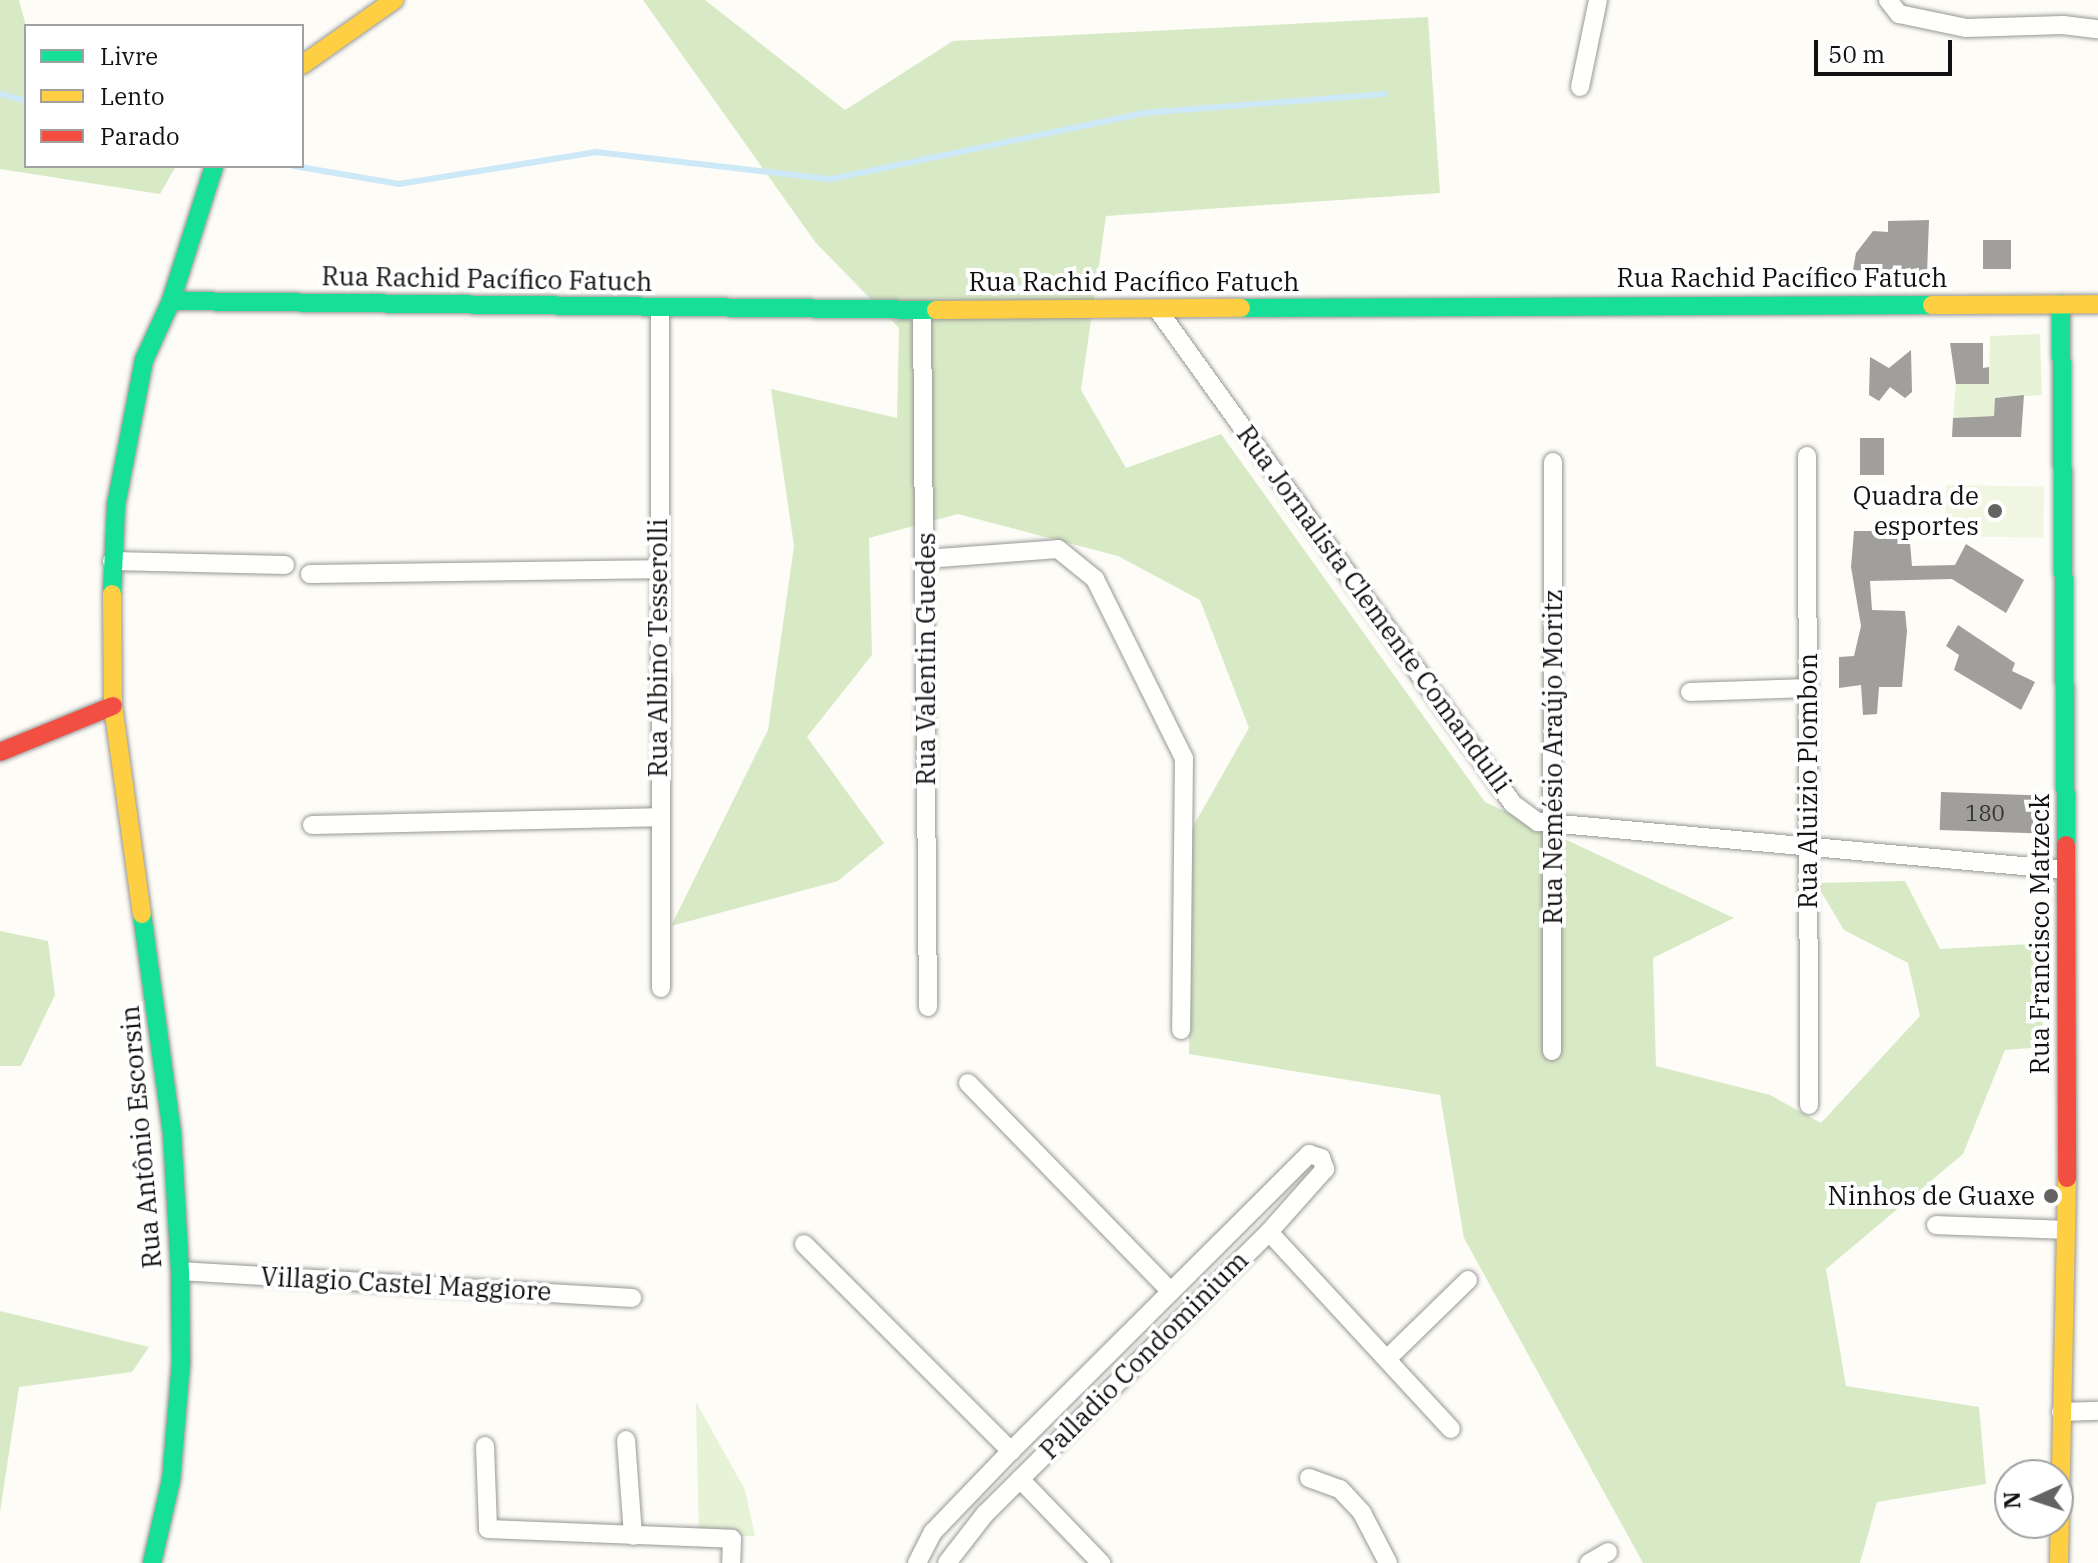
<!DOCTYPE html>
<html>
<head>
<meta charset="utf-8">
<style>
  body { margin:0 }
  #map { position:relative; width:2098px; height:1563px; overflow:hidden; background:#fdfcf7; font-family:"IBM Plex Serif",serif }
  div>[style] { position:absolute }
  .green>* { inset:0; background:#e7f3d7 }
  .forest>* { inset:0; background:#d8eac5 }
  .pitch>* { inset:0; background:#f0f6e1; transform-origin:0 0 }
  .stream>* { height:6px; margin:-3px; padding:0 3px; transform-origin:3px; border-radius:3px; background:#cde8f7 }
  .building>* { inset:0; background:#a19f9c; transform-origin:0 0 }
  .roads { filter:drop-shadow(0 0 2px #979795) drop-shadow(0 0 2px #979795) }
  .street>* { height:18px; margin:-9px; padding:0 9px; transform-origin:9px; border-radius:9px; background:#fffffe }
  .fast>* { height:18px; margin:-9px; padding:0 9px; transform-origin:9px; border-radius:9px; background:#16e098 }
  .slow>* { height:18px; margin:-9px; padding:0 9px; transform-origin:9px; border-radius:9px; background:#ffcf43 }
  .jam>* { height:18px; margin:-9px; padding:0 9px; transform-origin:9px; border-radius:9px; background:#f24e42 }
  .dots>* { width:22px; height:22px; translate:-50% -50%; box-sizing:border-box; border:4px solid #fff; border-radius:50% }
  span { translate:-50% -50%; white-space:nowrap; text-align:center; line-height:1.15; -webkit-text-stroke:8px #fff; paint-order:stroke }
  .number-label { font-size:22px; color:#353434 }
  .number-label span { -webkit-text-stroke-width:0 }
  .street-label { font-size:26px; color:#111 }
  .poi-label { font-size:26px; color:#111 }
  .right { translate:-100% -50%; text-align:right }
  .legend { position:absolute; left:24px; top:24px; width:280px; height:144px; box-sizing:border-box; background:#fff; border:2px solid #a0a0a0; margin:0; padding:10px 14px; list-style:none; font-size:24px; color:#111 }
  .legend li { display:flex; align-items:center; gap:16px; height:40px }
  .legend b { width:40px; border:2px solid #a0a0a0 }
  .north { position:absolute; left:1994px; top:1459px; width:80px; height:80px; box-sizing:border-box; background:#fff; border:2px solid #a0a0a0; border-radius:50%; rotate:267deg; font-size:22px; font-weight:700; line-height:32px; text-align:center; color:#111 }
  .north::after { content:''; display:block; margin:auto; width:28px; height:36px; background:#646362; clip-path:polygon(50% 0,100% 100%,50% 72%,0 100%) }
  .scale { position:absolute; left:1814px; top:40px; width:138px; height:36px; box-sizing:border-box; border:4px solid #111; border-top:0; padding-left:10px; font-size:24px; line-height:28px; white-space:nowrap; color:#111; -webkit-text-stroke:6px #fff; paint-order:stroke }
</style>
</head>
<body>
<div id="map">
  <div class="green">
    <div style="clip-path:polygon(2040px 334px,2042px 395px,1996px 398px,1994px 416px,1953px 418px,1956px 384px,1989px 384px,1990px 336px)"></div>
    <div style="clip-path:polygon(696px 1402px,745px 1490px,755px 1536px,699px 1538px)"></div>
  </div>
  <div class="forest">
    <div style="clip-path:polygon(0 0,19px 0,26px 26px,26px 166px,176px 166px,160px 194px,0 169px)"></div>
    <div style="clip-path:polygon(643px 0,705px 0,845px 110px,953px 41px,1428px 17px,1440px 193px,1106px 216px,1081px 390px,1126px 468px,1221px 434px,1485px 802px,1734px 918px,1653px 958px,1656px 1066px,1770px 1095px,1821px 1123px,1920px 1016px,1908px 963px,1844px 930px,1816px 883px,1905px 881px,1940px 949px,2045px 943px,2042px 1047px,2005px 1050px,1963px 1154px,1826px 1269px,1846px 1386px,1979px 1407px,1986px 1484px,1877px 1502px,1860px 1563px,1643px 1563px,1464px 1238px,1440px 1095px,1189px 1054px,1191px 830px,1249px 728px,1200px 600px,1118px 556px,958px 514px,869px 538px,872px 655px,807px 737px,884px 843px,838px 881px,671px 926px,768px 730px,794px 546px,771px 389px,897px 418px,899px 328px,816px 243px)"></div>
    <div style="clip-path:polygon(0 931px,48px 941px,55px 995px,21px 1066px,0 1066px)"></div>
    <div style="clip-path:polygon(0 1311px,149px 1347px,132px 1372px,19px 1387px,0 1512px)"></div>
  </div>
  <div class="pitch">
    <div style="left:1946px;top:485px;width:98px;height:51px;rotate:1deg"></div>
  </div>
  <div class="stream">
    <div style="left:0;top:94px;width:27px;rotate:15deg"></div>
    <div style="left:294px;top:166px;width:107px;rotate:9.7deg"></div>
    <div style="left:399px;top:184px;width:200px;rotate:-9.2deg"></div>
    <div style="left:596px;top:152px;width:237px;rotate:6.6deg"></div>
    <div style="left:831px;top:179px;width:319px;rotate:-11.9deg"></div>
    <div style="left:1143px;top:113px;width:243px;rotate:-4.5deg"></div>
  </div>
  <div class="building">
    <div style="clip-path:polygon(1929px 220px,1927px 274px,1853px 270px,1856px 253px,1873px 231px,1888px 232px,1888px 221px)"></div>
    <div style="left:1983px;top:240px;width:28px;height:29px"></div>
    <div style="clip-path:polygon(1950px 343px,1983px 343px,1983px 368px,1989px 367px,1989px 384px,1956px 384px)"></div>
    <div style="clip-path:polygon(1911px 350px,1912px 392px,1905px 398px,1890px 387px,1879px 401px,1869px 395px,1870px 357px,1889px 368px)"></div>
    <div style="clip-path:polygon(2024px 395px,2021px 437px,1952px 437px,1953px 418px,1994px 416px,1995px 398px)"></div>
    <div style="left:1860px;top:438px;width:24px;height:37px"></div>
    <div style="clip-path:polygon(1854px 531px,1909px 531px,1912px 566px,1955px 565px,1966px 544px,2024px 580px,2006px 613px,1952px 579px,1870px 581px,1872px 610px,1905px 611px,1907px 631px,1902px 687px,1879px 687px,1877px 714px,1863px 715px,1861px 685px,1839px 688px,1839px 657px,1854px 656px,1861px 626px,1851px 567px)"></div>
    <div style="clip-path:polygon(1958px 625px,2015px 663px,2012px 671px,2035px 682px,2021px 710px,1954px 670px,1959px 655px,1946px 646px)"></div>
    <div style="left:1941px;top:792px;width:93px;height:38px;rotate:2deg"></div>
  </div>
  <div class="roads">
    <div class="street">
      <div style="left:1888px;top:0;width:18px;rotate:52deg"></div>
      <div style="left:1899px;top:14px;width:68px;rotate:11.8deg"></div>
      <div style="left:1966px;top:28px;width:97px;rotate:-1.8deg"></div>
      <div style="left:2063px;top:25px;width:35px;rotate:7deg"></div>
      <div style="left:1580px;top:87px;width:89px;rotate:-78.3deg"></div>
      <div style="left:660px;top:308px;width:680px;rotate:89.92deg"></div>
      <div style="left:922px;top:310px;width:697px;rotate:89.51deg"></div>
      <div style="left:1158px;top:310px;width:608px;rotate:54.3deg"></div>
      <div style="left:1513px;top:804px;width:31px;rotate:36deg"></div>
      <div style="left:1538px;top:822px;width:530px;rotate:5.19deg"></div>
      <div style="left:1807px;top:456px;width:649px;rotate:89.82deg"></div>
      <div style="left:926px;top:559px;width:132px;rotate:-4.3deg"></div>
      <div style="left:1058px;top:549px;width:48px;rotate:39deg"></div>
      <div style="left:1095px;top:579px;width:200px;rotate:63.6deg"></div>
      <div style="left:1184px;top:758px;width:272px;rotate:90.6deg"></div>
      <div style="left:112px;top:561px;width:173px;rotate:1.3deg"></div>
      <div style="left:310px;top:574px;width:347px;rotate:-0.8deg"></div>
      <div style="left:1690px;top:692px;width:118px;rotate:-1.9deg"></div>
      <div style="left:312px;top:825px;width:347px;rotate:-1.3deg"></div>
      <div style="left:1552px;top:1051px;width:589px;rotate:-89.9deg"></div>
      <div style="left:968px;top:1083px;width:291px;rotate:45.8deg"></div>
      <div style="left:1936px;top:1225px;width:130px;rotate:2.2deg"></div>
      <div style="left:1269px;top:1232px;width:268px;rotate:47.3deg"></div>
      <div style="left:804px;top:1244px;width:293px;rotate:45deg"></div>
      <div style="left:180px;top:1271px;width:453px;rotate:3.4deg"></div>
      <div style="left:1387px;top:1359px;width:113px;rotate:-44.3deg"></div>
      <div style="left:2061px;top:1412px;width:37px;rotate:-2deg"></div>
      <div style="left:626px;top:1440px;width:96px;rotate:85.8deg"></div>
      <div style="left:485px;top:1446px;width:83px;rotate:87.9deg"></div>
      <div style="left:488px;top:1529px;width:244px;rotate:2.3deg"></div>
      <div style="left:732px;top:1539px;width:24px;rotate:92deg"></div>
      <div style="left:1309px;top:1478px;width:33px;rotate:20deg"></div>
      <div style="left:1340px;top:1489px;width:33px;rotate:47deg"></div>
      <div style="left:1362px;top:1513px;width:56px;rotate:62.5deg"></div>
      <div style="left:1020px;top:1479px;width:117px;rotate:46deg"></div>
      <div style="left:917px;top:1563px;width:35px;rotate:-63deg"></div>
      <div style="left:933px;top:1532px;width:112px;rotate:-46.1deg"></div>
      <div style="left:1011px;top:1451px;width:421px;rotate:-44.9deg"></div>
      <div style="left:1309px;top:1154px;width:13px;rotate:18deg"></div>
      <div style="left:1321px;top:1158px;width:12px;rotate:70deg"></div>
      <div style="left:1325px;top:1169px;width:84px;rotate:131.6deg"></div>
      <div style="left:1269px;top:1232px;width:400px;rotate:135.2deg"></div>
      <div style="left:985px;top:1514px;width:62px;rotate:127.8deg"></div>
      <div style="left:1589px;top:1563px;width:22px;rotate:-30deg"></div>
    </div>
    <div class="fast">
      <div style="left:171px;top:301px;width:765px;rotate:0.67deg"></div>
      <div style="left:2061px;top:304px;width:541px;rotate:89.47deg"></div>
      <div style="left:1241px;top:308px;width:691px;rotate:-0.25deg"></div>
      <div style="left:112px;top:594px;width:89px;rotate:-87.4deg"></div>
      <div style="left:116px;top:505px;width:148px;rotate:-79.1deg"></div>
      <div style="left:144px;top:360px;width:65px;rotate:-65.4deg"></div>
      <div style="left:171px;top:301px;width:142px;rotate:-72.3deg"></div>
      <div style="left:142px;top:914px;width:221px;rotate:82.2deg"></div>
      <div style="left:172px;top:1133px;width:138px;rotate:86.7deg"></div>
      <div style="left:180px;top:1271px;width:91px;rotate:89.4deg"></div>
      <div style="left:181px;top:1362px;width:118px;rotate:94.8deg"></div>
      <div style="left:171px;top:1480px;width:85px;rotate:102.9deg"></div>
    </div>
    <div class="slow">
      <div style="left:302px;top:65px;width:113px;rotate:-35.2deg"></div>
      <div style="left:1932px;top:305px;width:166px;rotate:-0.3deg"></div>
      <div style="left:936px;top:310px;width:305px;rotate:-0.4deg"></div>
      <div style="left:112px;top:594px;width:112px;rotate:89.5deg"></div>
      <div style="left:113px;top:706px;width:210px;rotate:82.1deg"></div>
      <div style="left:2059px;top:1563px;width:385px;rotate:-88.8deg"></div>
    </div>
    <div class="jam">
      <div style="left:0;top:752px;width:122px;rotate:-22.2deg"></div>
      <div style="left:2066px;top:845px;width:333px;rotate:89.8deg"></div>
    </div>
  </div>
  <div class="dots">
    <div style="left:1995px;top:511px;background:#646362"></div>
    <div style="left:2051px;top:1196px;background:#646362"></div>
  </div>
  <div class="number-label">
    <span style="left:1985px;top:813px">180</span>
  </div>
  <div class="street-label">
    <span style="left:1782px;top:278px">Rua Rachid Pacífico Fatuch</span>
    <span style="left:487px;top:279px;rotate:1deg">Rua Rachid Pacífico Fatuch</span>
    <span style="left:1134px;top:282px">Rua Rachid Pacífico Fatuch</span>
    <span style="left:1374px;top:609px;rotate:54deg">Rua Jornalista Clemente Comandulli</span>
    <span style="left:658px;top:648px;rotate:-90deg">Rua Albino Tesserolli</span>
    <span style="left:926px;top:659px;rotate:-90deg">Rua Valentin Guedes</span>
    <span style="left:1553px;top:757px;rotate:-90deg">Rua Nemésio Araújo Moritz</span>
    <span style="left:1808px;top:781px;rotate:-90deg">Rua Aluizio Plombon</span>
    <span style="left:2040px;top:934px;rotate:-90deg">Rua Francisco Matzeck</span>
    <span style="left:141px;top:1137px;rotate:-95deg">Rua Antônio Escorsin</span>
    <span style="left:406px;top:1284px;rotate:3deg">Villagio Castel Maggiore</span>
    <span style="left:1144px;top:1355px;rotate:-45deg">Palladio Condominium</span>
  </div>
  <div class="poi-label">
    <span class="right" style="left:1979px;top:511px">Quadra de<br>esportes</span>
    <span class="right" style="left:2035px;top:1196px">Ninhos de Guaxe</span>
  </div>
  <ul class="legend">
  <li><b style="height:10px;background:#16e098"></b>Livre</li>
  <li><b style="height:10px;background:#ffcf43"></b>Lento</li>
  <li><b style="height:10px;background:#f24e42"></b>Parado</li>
  </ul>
  <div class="north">N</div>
  <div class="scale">50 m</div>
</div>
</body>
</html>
